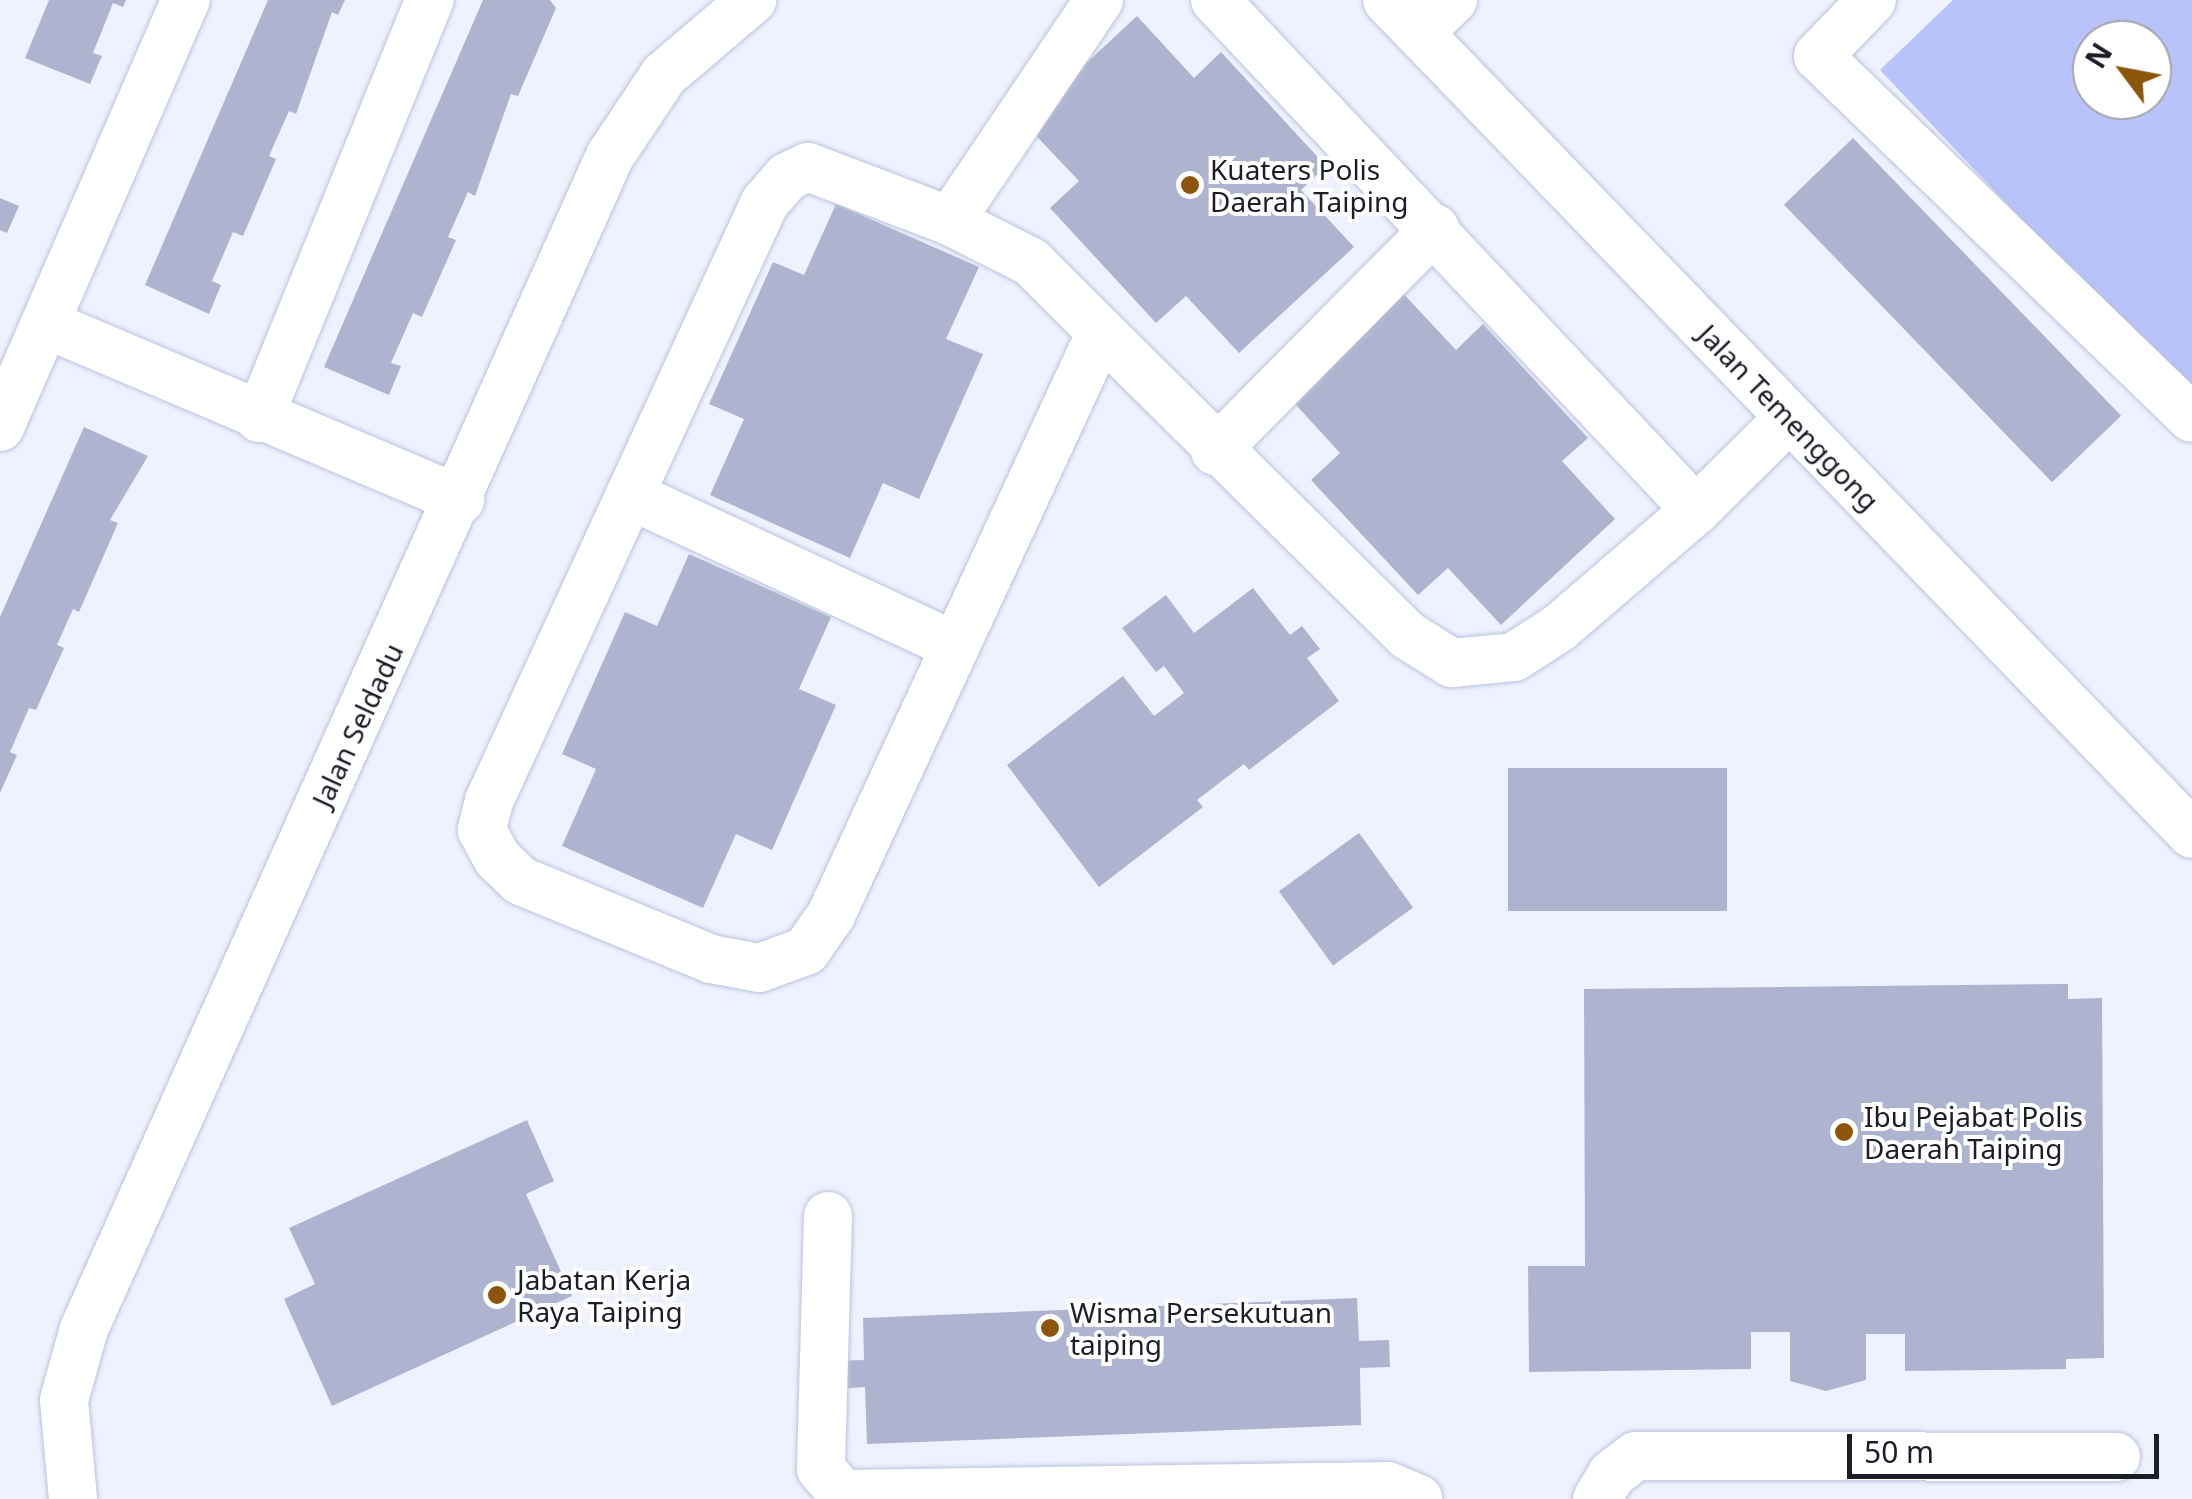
<!DOCTYPE html>
<html>
<head>
<meta charset="utf-8">
<style>
  body { margin:0 }
  #map { position:relative; width:2192px; height:1499px; overflow:hidden; background:#eff2fe; font-family:"Noto Sans",sans-serif }
  div>[style] { position:absolute }
  .green>* { inset:0; background:#b7c3fa }
  .building>* { inset:0; background:#aeb4cf; transform-origin:0 0 }
  .roads { filter:drop-shadow(0 0 2px #bbc2dd) drop-shadow(0 0 2px #bbc2dd) }
  .minor>* { height:48px; margin:-24px; padding:0 24px; transform-origin:24px; border-radius:24px; background:#fff }
  .dots>* { width:28px; height:28px; translate:-50% -50%; box-sizing:border-box; border:5px solid #fff; border-radius:50% }
  span { translate:-50% -50%; white-space:nowrap; text-align:center; line-height:1.15; -webkit-text-stroke:8px #fff; paint-order:stroke }
  .poi-label { font-size:28px; color:#1b1d27 }
  .left { translate:0 -50%; text-align:left }
  .street-label { font-size:28px; color:#1b1d27 }
  .north { position:absolute; left:2072px; top:20px; width:100px; height:100px; box-sizing:border-box; background:#fff; border:2px solid #a4a5a9; border-radius:50%; rotate:302deg; font-size:28px; font-weight:700; line-height:40px; text-align:center; color:#1b1d27 }
  .north::after { content:''; display:block; margin:auto; width:35px; height:45px; background:#8d550c; clip-path:polygon(50% 0,100% 100%,50% 72%,0 100%) }
  .scale { position:absolute; left:1847px; top:1434px; width:312px; height:45px; box-sizing:border-box; border:5px solid #1b1d27; border-top:0; padding-left:12px; font-size:30px; line-height:35px; white-space:nowrap; color:#1b1d27; -webkit-text-stroke:8px #fff; paint-order:stroke }
</style>
</head>
<body>
<div id="map">
  <div class="green">
    <div style="clip-path:polygon(evenodd,1953px 0,2192px 0,2192px 399px,1880px 70px,1953px 0,2092px 40px,2152px 40px,2152px 100px,2092px 100px,2092px 40px)"></div>
  </div>
  <div class="building">
    <div style="clip-path:polygon(49px 0,126px 0,123px 7px,113px 3px,93px 53px,102px 56px,90px 84px,25px 58px)"></div>
    <div style="clip-path:polygon(268px 0,345px 0,338px 15px,332px 12px,296px 114px,289px 111px,269px 156px,276px 159px,243px 236px,233px 232px,212px 281px,221px 285px,209px 314px,145px 285px)"></div>
    <div style="clip-path:polygon(483px 0,550px 0,556px 8px,518px 96px,511px 94px,475px 196px,468px 192px,448px 237px,456px 240px,422px 317px,413px 313px,391px 363px,401px 366px,389px 395px,324px 367px)"></div>
    <div style="clip-path:polygon(1137px 16px,1194px 78px,1221px 52px,1326px 166px,1301px 190px,1354px 247px,1239px 353px,1186px 296px,1156px 323px,1050px 208px,1079px 181px,1023px 122px)"></div>
    <div style="left:1853px;top:138px;width:386px;height:96px;rotate:46deg"></div>
    <div style="clip-path:polygon(0 198px,19px 206px,7px 233px,0 230px)"></div>
    <div style="clip-path:polygon(836px 204px,979px 267px,946px 339px,983px 354px,919px 499px,883px 483px,850px 558px,710px 495px,744px 419px,709px 404px,773px 262px,804px 275px)"></div>
    <div style="clip-path:polygon(1399px 289px,1456px 350px,1483px 324px,1588px 438px,1562px 461px,1615px 519px,1501px 625px,1448px 568px,1418px 595px,1311px 480px,1340px 453px,1286px 394px)"></div>
    <div style="clip-path:polygon(84px 427px,148px 456px,110px 520px,118px 523px,79px 612px,73px 609px,57px 645px,64px 648px,36px 710px,29px 708px,10px 752px,17px 755px,0 793px,0 617px)"></div>
    <div style="clip-path:polygon(689px 554px,831px 617px,799px 689px,836px 705px,772px 850px,736px 834px,703px 908px,562px 846px,596px 769px,562px 754px,625px 612px,657px 626px)"></div>
    <div style="clip-path:polygon(1253px 588px,1290px 635px,1302px 626px,1320px 649px,1307px 658px,1339px 701px,1249px 770px,1244px 764px,1197px 800px,1203px 807px,1099px 887px,1007px 765px,1123px 676px,1154px 716px,1184px 693px,1164px 666px,1156px 672px,1122px 628px,1166px 595px,1194px 633px)"></div>
    <div style="left:1727px;top:768px;width:143px;height:219px;rotate:90deg"></div>
    <div style="left:1359px;top:833px;width:92px;height:99px;rotate:54deg"></div>
    <div style="clip-path:polygon(2068px 984px,2068px 999px,2102px 998px,2104px 1358px,2066px 1359px,2066px 1369px,1905px 1371px,1905px 1334px,1866px 1334px,1866px 1380px,1826px 1391px,1790px 1381px,1790px 1332px,1751px 1332px,1751px 1369px,1529px 1372px,1528px 1266px,1585px 1266px,1584px 989px)"></div>
    <div style="clip-path:polygon(527px 1120px,554px 1181px,526px 1194px,572px 1296px,332px 1406px,284px 1299px,315px 1284px,289px 1228px)"></div>
    <div style="clip-path:polygon(1357px 1298px,1359px 1341px,1389px 1340px,1390px 1367px,1360px 1368px,1361px 1425px,867px 1444px,865px 1387px,836px 1389px,835px 1361px,864px 1360px,863px 1318px)"></div>
  </div>
  <div class="roads">
    <div class="minor">
      <div style="left:1099px;top:0;width:267px;rotate:124deg"></div>
      <div style="left:950px;top:221px;width:152px;rotate:-159.2deg"></div>
      <div style="left:808px;top:167px;width:23px;rotate:155deg"></div>
      <div style="left:787px;top:177px;width:33px;rotate:131deg"></div>
      <div style="left:765px;top:202px;width:660px;rotate:114.74deg"></div>
      <div style="left:489px;top:801px;width:30px;rotate:104deg"></div>
      <div style="left:482px;top:830px;width:32px;rotate:62deg"></div>
      <div style="left:497px;top:858px;width:33px;rotate:44deg"></div>
      <div style="left:521px;top:881px;width:205px;rotate:22.3deg"></div>
      <div style="left:711px;top:959px;width:49px;rotate:10.6deg"></div>
      <div style="left:759px;top:968px;width:50px;rotate:-19.9deg"></div>
      <div style="left:806px;top:951px;width:44px;rotate:-55.2deg"></div>
      <div style="left:831px;top:915px;width:642px;rotate:-65.15deg"></div>
      <div style="left:1101px;top:332px;width:431px;rotate:44.7deg"></div>
      <div style="left:1407px;top:635px;width:53px;rotate:31.9deg"></div>
      <div style="left:1452px;top:663px;width:62px;rotate:-5.5deg"></div>
      <div style="left:1514px;top:657px;width:54px;rotate:-32.8deg"></div>
      <div style="left:1559px;top:628px;width:181px;rotate:-40.7deg"></div>
      <div style="left:1696px;top:510px;width:131px;rotate:-44.7deg"></div>
      <div style="left:1215px;top:0;width:701px;rotate:46.68deg"></div>
      <div style="left:1387px;top:0;width:1159px;rotate:46.01deg"></div>
      <div style="left:1872px;top:0;width:78px;rotate:134deg"></div>
      <div style="left:1818px;top:56px;width:520px;rotate:44.07deg"></div>
      <div style="left:1419px;top:32px;width:47px;rotate:-43.3deg"></div>
      <div style="left:950px;top:221px;width:91px;rotate:26.8deg"></div>
      <div style="left:1031px;top:262px;width:99px;rotate:45deg"></div>
      <div style="left:46px;top:324px;width:450px;rotate:23deg"></div>
      <div style="left:259px;top:418px;width:452px;rotate:-67.8deg"></div>
      <div style="left:0;top:427px;width:466px;rotate:-66.5deg"></div>
      <div style="left:1215px;top:451px;width:313px;rotate:-45.3deg"></div>
      <div style="left:630px;top:495px;width:356px;rotate:24.9deg"></div>
      <div style="left:828px;top:1216px;width:253px;rotate:91.6deg"></div>
      <div style="left:821px;top:1469px;width:33px;rotate:49deg"></div>
      <div style="left:843px;top:1494px;width:545px;rotate:-0.84deg"></div>
      <div style="left:1388px;top:1486px;width:33px;rotate:23deg"></div>
      <div style="left:73px;top:1499px;width:99px;rotate:-95.2deg"></div>
      <div style="left:64px;top:1400px;width:74px;rotate:-74.3deg"></div>
      <div style="left:84px;top:1329px;width:1286px;rotate:-65.85deg"></div>
      <div style="left:610px;top:156px;width:97px;rotate:-56.3deg"></div>
      <div style="left:664px;top:75px;width:116px;rotate:-40.4deg"></div>
      <div style="left:1597px;top:1499px;width:29px;rotate:-59deg"></div>
      <div style="left:1612px;top:1474px;width:30px;rotate:-37deg"></div>
      <div style="left:1636px;top:1456px;width:480px;rotate:0.1deg"></div>
    </div>
  </div>
  <div class="dots">
    <div style="left:1190px;top:185px;background:#8d550c"></div>
    <div style="left:1844px;top:1132px;background:#8d550c"></div>
    <div style="left:497px;top:1295px;background:#8d550c"></div>
    <div style="left:1050px;top:1328px;background:#8d550c"></div>
  </div>
  <div class="poi-label">
    <span class="left" style="left:1210px;top:185px">Kuaters Polis<br>Daerah Taiping</span>
    <span class="left" style="left:1864px;top:1132px">Ibu Pejabat Polis<br>Daerah Taiping</span>
    <span class="left" style="left:517px;top:1295px">Jabatan Kerja<br>Raya Taiping</span>
    <span class="left" style="left:1070px;top:1328px">Wisma Persekutuan<br>taiping</span>
  </div>
  <div class="street-label">
    <span style="left:1789px;top:417px;rotate:46deg">Jalan Temenggong</span>
    <span style="left:357px;top:725px;rotate:-65deg">Jalan Seldadu</span>
  </div>
  <div class="north">N</div>
  <div class="scale">50 m</div>
</div>
</body>
</html>
